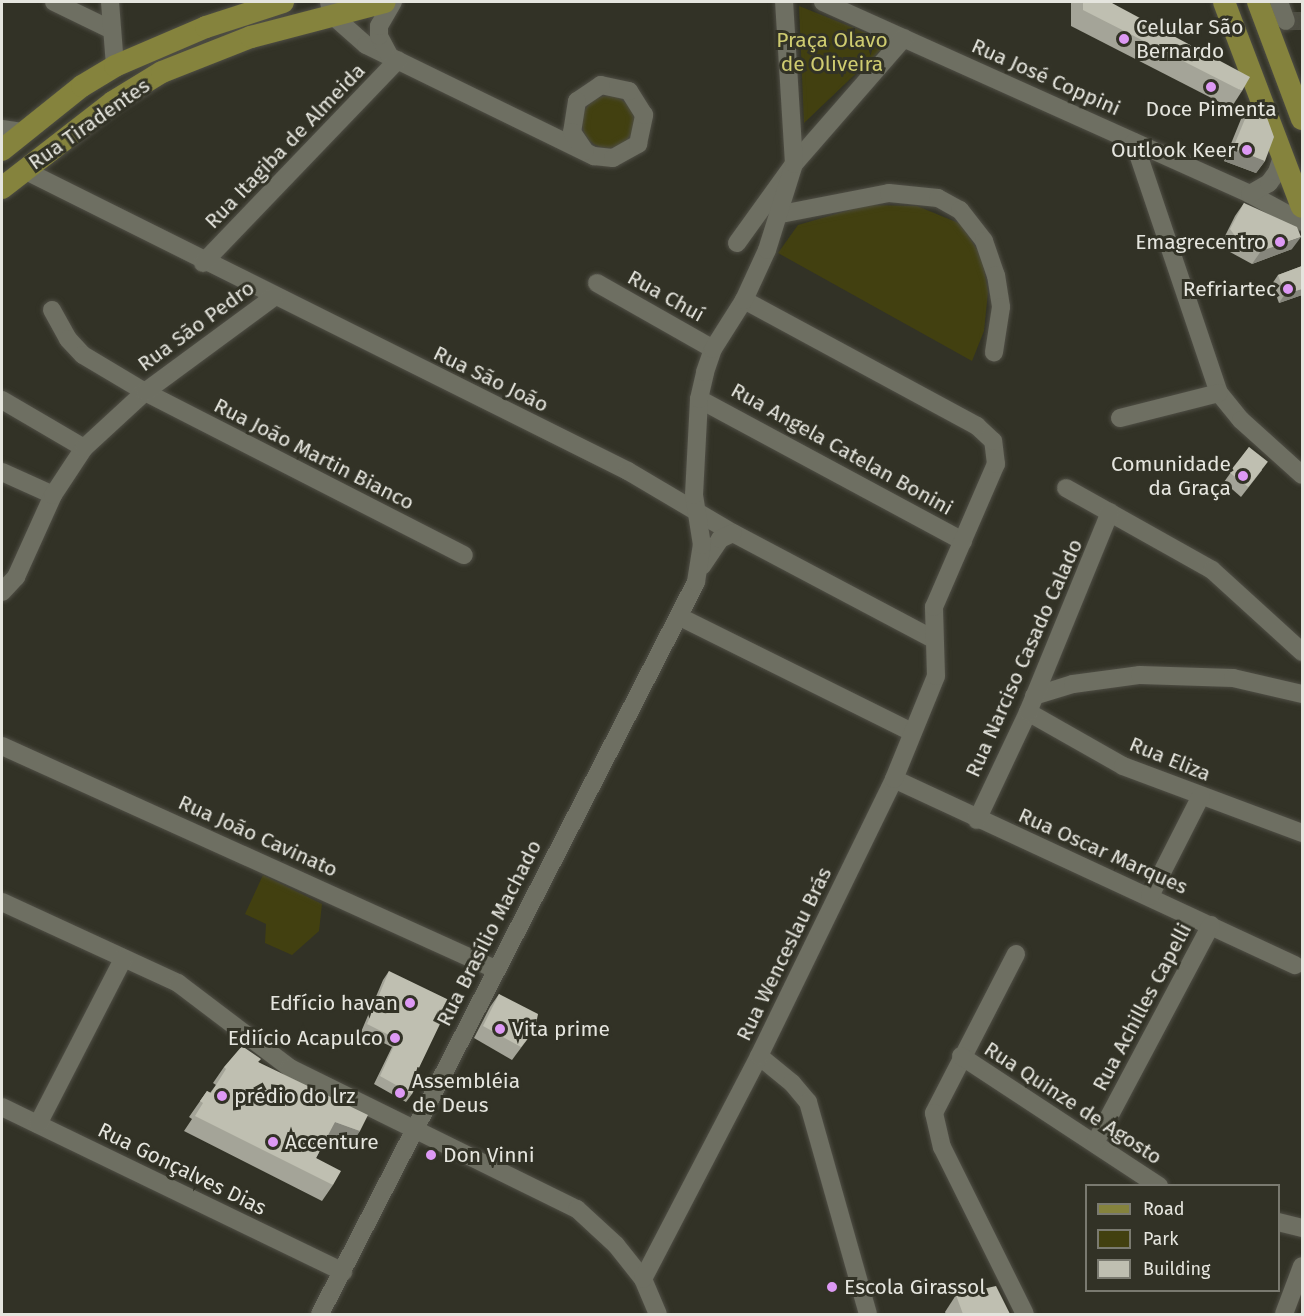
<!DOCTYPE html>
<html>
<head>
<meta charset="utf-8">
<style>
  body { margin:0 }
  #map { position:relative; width:1304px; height:1316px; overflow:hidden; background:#323226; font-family:"Fira Sans",sans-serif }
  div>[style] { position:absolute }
  .green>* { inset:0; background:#424010 }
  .round { border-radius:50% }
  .minor-tunnel>* { height:18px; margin-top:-9px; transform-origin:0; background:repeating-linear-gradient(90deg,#4d4d42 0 18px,transparent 0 27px) }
  .roads { filter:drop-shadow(0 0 2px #4f4e45) drop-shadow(0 0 2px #4f4e45) }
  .minor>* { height:18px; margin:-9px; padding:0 9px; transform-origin:9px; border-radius:9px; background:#6e6f62 }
  .major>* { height:22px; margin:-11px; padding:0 11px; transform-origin:11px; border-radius:11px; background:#85833d }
  .wall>* { inset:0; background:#a4a498 }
  .shaded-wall>* { inset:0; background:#86867c }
  .building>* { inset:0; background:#bfbfb1; transform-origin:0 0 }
  .dots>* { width:16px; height:16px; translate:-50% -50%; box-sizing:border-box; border:3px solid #323226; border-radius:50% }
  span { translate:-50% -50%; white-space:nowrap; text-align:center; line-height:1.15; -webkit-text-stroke:6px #323226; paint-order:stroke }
  .poi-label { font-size:21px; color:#e5e5de }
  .left { translate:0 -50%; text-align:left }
  .right { translate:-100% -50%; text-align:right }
  .park-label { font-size:21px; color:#cecb70 }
  .street-label { font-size:21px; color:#e5e5de }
  .frame { position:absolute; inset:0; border:3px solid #e5e5de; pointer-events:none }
  .legend { position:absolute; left:1085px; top:1184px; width:195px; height:108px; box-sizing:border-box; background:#323226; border:2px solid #7a7a70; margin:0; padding:8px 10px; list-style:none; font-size:18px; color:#e5e5de }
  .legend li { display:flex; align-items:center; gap:12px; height:30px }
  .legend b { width:30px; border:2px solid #7a7a70 }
</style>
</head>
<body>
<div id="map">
  <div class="green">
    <div style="clip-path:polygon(799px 6px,889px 42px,804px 123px)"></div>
    <div class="round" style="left:582px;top:96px;width:52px;height:52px"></div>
    <div style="clip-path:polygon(867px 205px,917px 206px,961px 224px,982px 258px,988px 292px,984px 331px,972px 361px,778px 253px,798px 225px)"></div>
    <div style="clip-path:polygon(263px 875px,322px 904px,319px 931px,292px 955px,265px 943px,266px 924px,245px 914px)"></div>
  </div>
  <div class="minor-tunnel">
    <div style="left:1286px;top:21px;width:16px"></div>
  </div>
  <div class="roads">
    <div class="minor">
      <div style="left:54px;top:2px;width:64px;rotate:25.8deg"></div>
      <div style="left:110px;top:2px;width:64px;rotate:85.5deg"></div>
      <div style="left:329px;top:2px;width:13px;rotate:77deg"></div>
      <div style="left:332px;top:15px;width:45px;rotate:41.4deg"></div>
      <div style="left:366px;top:45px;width:254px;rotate:26deg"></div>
      <div style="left:594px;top:156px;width:19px;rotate:6deg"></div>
      <div style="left:613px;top:158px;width:29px;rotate:-29deg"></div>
      <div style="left:638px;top:144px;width:30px;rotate:-78deg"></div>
      <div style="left:644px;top:115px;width:28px;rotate:-122deg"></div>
      <div style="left:629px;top:91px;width:29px;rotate:-168deg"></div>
      <div style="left:601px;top:85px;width:29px;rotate:146deg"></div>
      <div style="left:577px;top:101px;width:31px;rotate:99deg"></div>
      <div style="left:572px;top:132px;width:23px;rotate:56deg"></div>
      <div style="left:823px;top:2px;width:468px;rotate:24.2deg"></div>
      <div style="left:1250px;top:194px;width:59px;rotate:28.3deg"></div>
      <div style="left:1279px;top:2px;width:20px;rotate:70deg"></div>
      <div style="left:389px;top:55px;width:21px;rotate:-118deg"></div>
      <div style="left:379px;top:36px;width:10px;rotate:-90deg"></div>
      <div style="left:379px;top:26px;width:28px;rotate:-60deg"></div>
      <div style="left:2px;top:129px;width:22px;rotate:8deg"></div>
      <div style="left:1134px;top:142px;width:265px;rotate:71.3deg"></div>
      <div style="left:1219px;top:393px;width:35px;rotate:51deg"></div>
      <div style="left:1241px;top:420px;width:82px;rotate:42deg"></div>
      <div style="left:24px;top:170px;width:675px;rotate:26.49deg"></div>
      <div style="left:628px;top:471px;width:122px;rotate:30.6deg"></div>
      <div style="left:733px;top:533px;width:226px;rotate:27.9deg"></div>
      <div style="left:1250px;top:194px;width:22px;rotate:-30deg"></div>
      <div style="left:1269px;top:183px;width:14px;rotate:-54deg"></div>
      <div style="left:1277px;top:172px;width:19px;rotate:-72deg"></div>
      <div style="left:781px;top:214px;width:110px;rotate:-11deg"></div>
      <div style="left:889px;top:193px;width:49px;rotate:5.8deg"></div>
      <div style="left:938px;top:198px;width:25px;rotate:29deg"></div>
      <div style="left:960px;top:210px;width:39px;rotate:52deg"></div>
      <div style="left:984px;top:241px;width:36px;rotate:71deg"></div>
      <div style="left:996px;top:275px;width:32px;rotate:81deg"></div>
      <div style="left:1001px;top:307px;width:46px;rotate:98.8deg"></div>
      <div style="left:737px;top:243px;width:97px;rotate:-54.2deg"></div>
      <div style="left:794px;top:164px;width:167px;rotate:-48.9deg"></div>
      <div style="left:203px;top:263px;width:281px;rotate:-46.2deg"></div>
      <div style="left:597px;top:283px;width:133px;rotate:29.6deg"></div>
      <div style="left:52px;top:310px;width:33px;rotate:61deg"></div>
      <div style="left:68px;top:339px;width:22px;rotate:47deg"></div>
      <div style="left:83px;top:355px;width:72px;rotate:30.8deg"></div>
      <div style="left:145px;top:392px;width:358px;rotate:27.1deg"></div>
      <div style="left:699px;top:399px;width:300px;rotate:28.3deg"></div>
      <div style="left:2px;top:400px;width:95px;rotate:30.3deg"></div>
      <div style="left:1120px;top:418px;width:102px;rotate:-14.2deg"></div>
      <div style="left:2px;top:472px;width:56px;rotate:24.3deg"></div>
      <div style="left:1066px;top:488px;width:167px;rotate:29.3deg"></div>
      <div style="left:1212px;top:570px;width:122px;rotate:42.3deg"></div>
      <div style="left:702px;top:566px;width:32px;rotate:-56deg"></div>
      <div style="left:720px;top:539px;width:14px;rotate:-25deg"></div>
      <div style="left:2px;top:592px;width:21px;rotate:-47deg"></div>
      <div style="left:16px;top:577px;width:90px;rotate:-65.7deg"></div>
      <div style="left:53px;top:495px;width:56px;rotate:-56.6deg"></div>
      <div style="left:84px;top:448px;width:83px;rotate:-42.6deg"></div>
      <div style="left:145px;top:392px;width:160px;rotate:-36.4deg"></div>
      <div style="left:680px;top:617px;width:259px;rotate:26.4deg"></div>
      <div style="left:1034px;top:696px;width:41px;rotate:-17.1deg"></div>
      <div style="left:1073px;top:684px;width:68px;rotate:-7.7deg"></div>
      <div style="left:1140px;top:675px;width:93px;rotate:1.8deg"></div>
      <div style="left:1233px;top:678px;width:71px;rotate:13.1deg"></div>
      <div style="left:1028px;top:712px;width:109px;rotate:29.6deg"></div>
      <div style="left:1123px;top:766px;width:191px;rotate:20.5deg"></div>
      <div style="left:2px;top:746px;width:541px;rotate:24.34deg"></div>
      <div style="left:894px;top:779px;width:442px;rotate:24.9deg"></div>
      <div style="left:977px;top:820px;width:119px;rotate:-64.7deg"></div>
      <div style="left:1028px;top:712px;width:216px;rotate:-67.7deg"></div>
      <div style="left:1150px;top:896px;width:112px;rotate:-63deg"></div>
      <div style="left:2px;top:902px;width:194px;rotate:24.7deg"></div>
      <div style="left:178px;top:983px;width:141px;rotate:37.2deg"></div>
      <div style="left:290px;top:1068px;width:320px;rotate:26.2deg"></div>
      <div style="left:577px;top:1209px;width:53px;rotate:42.7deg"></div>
      <div style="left:616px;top:1245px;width:43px;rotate:51.5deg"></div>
      <div style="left:643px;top:1279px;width:38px;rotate:67deg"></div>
      <div style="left:1016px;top:954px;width:179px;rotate:117.3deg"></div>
      <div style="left:934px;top:1113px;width:35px;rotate:77deg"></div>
      <div style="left:942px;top:1147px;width:186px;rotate:63.6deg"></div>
      <div style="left:759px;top:1056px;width:43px;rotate:39.3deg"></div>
      <div style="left:792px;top:1083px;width:25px;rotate:50deg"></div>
      <div style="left:808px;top:1102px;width:220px;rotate:74.2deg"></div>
      <div style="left:961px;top:1056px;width:237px;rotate:33.3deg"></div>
      <div style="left:2px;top:1107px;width:379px;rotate:25.8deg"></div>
      <div style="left:38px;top:1124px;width:186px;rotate:-62.7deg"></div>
      <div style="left:1095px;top:1143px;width:247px;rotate:-62deg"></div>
      <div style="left:1278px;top:1222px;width:25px;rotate:14deg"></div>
      <div style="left:643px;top:1279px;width:251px;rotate:-62.5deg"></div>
      <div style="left:759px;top:1056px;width:308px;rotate:-64deg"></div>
      <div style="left:894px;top:779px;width:111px;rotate:-67.8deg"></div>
      <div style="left:936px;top:676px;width:69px;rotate:-91.7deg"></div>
      <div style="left:934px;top:607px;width:156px;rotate:-66.6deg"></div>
      <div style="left:996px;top:464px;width:23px;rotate:-97deg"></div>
      <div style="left:993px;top:441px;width:22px;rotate:-137deg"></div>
      <div style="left:977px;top:426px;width:265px;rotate:-151.6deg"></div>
      <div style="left:320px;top:1314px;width:823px;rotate:-62.81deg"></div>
      <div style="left:696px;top:582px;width:37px;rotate:-81deg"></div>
      <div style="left:702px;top:545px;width:51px;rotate:-99.1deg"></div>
      <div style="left:694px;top:495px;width:96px;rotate:-87deg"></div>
      <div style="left:699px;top:399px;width:28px;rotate:-77deg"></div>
      <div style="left:705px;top:372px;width:24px;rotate:-71deg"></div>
      <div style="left:713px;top:349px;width:58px;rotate:-57.7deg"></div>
      <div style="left:744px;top:300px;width:55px;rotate:-65.3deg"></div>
      <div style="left:767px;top:250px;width:90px;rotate:-72.6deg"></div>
      <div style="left:794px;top:164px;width:162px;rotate:-93.5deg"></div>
      <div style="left:1284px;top:1314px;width:51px;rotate:-69.4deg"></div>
    </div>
    <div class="major">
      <div style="left:1224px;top:2px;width:219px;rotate:69.2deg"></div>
      <div style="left:1258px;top:2px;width:125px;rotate:69.4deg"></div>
      <div style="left:2px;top:150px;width:102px;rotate:-38.7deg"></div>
      <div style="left:82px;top:86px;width:39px;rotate:-31deg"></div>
      <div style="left:115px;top:66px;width:99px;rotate:-23.2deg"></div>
      <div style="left:206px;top:27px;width:81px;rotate:-18deg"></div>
      <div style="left:2px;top:188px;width:140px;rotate:-37.8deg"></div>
      <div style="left:113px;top:102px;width:57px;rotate:-31.5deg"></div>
      <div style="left:162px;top:72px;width:96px;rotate:-21.5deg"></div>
      <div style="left:251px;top:37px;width:138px;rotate:-14.6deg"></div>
    </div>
  </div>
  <div class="wall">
    <div style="clip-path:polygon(1071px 2px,1110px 2px,1242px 91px,1231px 108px,1071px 26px)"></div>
    <div style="clip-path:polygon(1250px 107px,1265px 161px,1256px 173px,1224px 161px,1241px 119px)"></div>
    <div style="clip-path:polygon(1244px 203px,1292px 249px,1252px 264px,1230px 252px,1222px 242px,1235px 216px)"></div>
    <div style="clip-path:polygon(1302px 266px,1302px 295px,1279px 303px,1272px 284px,1278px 275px)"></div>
    <div style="clip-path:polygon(1249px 447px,1262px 470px,1241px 497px,1224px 482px)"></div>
    <div style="clip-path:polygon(389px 971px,417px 1072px,412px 1094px,406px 1102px,374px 1084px,392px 1047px,361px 1032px,383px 980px)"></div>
    <div style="clip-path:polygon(499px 994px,535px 1029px,512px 1060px,474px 1038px,490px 1007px)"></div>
    <div style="clip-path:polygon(258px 1062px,360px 1131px,349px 1146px,327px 1138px,316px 1158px,333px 1185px,322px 1201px,184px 1131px,192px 1119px,189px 1117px,207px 1091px,210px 1093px,216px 1085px,213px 1083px,224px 1067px)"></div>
    <div style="clip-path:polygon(956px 1295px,1010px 1314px,946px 1314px,945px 1312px)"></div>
  </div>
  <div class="shaded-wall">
    <div style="clip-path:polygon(1233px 148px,1265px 161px,1256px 173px,1224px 161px)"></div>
    <div style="clip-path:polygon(1301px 237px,1292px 249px,1252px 264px,1261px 251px)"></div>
    <div style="clip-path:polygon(1302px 289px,1302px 295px,1279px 303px,1285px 294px)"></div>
    <div style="clip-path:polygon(335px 1122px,360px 1131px,349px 1146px,324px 1137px)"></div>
  </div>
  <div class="building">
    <div style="clip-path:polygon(1083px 2px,1110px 2px,1250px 77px,1242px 91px,1083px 10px)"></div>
    <div style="clip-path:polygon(1250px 107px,1266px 115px,1274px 137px,1265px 161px,1233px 148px)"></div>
    <div style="clip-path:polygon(1244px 203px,1297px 227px,1301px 237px,1261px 251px,1238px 240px,1230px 229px)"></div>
    <div style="clip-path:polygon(1302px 266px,1302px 289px,1285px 294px,1278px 275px)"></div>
    <div style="left:1249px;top:447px;width:24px;height:32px;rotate:38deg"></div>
    <div style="clip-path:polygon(389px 971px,451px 1001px,417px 1072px,422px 1074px,412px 1094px,380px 1076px,397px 1039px,367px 1024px)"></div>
    <div style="clip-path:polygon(499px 994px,538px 1014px,535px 1029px,521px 1047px,483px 1026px)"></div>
    <div style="clip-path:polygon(242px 1046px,261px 1059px,258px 1062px,368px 1115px,360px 1131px,335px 1122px,316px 1158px,341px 1171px,333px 1185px,195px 1116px,203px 1103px,200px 1101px,207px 1091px,211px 1093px,226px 1069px,224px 1067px)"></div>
    <div style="clip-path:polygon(996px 1286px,1010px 1314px,963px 1314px,956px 1295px)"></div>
  </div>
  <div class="dots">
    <div style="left:1124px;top:39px;background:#dd99f4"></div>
    <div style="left:1211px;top:87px;background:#dd99f4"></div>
    <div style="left:1247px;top:150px;background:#dd99f4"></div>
    <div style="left:1280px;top:242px;background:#dd99f4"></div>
    <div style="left:1288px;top:289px;background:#dd99f4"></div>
    <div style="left:1243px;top:476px;background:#dd99f4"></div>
    <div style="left:410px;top:1003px;background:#dd99f4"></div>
    <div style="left:500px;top:1029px;background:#dd99f4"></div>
    <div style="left:395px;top:1038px;background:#dd99f4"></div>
    <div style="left:400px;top:1093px;background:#dd99f4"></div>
    <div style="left:222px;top:1096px;background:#dd99f4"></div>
    <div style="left:273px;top:1142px;background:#dd99f4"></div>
    <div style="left:431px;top:1155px;background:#dd99f4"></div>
    <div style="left:832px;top:1287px;background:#dd99f4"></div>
  </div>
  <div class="poi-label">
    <span class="left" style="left:1136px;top:39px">Celular São<br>Bernardo</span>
    <span style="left:1211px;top:109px">Doce Pimenta</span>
    <span class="right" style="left:1235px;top:150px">Outlook Keer</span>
    <span class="right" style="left:1266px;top:242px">Emagrecentro</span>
    <span class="right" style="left:1276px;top:289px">Refriartec</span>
    <span class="right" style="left:1231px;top:476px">Comunidade<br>da Graça</span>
    <span class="right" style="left:398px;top:1003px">Edfício havan</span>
    <span class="left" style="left:512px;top:1029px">Vita prime</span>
    <span class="right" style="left:383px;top:1038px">Ediício Acapulco</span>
    <span class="left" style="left:412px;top:1093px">Assembléia<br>de Deus</span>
    <span class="left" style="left:234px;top:1096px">prédio do lrz</span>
    <span class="left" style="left:285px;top:1142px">Accenture</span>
    <span class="left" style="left:443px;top:1155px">Don Vinni</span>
    <span class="left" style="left:844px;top:1287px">Escola Girassol</span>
  </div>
  <div class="park-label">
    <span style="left:832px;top:52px">Praça Olavo<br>de Oliveira</span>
  </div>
  <div class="street-label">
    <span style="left:1046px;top:77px;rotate:24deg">Rua José Coppini</span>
    <span style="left:89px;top:124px;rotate:-35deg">Rua Tiradentes</span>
    <span style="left:285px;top:146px;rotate:-46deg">Rua Itagiba de Almeida</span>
    <span style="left:666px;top:296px;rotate:29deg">Rua Chuí</span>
    <span style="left:196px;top:326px;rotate:-36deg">Rua São Pedro</span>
    <span style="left:491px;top:379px;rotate:26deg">Rua São João</span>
    <span style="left:842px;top:449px;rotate:29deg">Rua Angela Catelan Bonini</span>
    <span style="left:314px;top:454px;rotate:27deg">Rua João Martin Bianco</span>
    <span style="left:1024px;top:658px;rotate:-66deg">Rua Narciso Casado Calado</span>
    <span style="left:1170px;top:759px;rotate:22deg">Rua Eliza</span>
    <span style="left:258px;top:836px;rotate:24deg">Rua João Cavinato</span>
    <span style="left:1103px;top:851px;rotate:24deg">Rua Oscar Marques</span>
    <span style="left:489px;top:933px;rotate:-63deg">Rua Brasílio Machado</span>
    <span style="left:784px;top:954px;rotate:-64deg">Rua Wenceslau Brás</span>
    <span style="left:1142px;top:1007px;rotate:-62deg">Rua Achilles Capelli</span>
    <span style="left:1073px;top:1103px;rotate:33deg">Rua Quinze de Agosto</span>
    <span style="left:182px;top:1169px;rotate:26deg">Rua Gonçalves Dias</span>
  </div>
  <div class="frame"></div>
  <ul class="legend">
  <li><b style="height:8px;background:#85833d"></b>Road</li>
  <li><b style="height:16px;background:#424010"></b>Park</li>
  <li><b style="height:16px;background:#bfbfb1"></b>Building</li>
  </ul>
</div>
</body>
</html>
